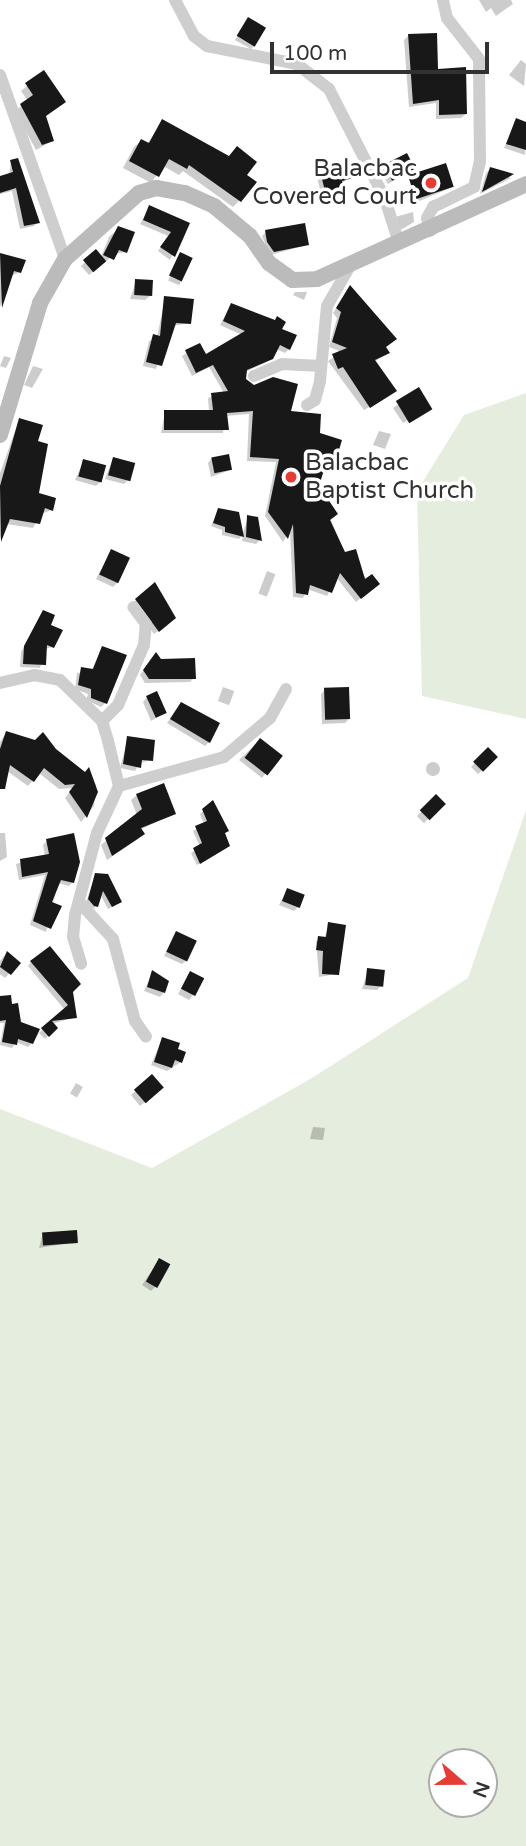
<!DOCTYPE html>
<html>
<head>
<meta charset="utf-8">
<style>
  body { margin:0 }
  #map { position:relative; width:526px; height:1846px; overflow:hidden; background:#fff; font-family:"Varela Round",sans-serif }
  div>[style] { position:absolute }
  .green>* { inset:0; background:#e5eddf }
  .shadow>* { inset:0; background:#0003; transform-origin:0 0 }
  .round { border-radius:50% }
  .building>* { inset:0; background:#181818; transform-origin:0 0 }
  .street>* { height:12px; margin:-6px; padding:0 6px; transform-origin:6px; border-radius:6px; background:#cecece }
  .secondary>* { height:16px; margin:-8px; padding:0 8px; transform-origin:8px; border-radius:8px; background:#bbb }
  .dots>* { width:19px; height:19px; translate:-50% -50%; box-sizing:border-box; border:4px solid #fff; border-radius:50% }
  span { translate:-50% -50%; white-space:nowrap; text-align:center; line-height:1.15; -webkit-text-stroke:7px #fff; paint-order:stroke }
  .poi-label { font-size:24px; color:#313131 }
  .right { translate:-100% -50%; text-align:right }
  .left { translate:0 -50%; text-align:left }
  .north { position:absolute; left:428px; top:1748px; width:70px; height:70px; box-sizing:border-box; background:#fff; border:2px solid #adadad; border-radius:50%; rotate:110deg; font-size:19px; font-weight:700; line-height:28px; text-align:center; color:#313131 }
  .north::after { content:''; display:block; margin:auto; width:24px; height:32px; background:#e53c36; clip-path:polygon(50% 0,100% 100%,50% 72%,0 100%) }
  .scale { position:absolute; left:270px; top:42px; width:219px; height:32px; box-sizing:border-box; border:4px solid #313131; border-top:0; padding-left:9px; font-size:21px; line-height:24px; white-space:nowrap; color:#313131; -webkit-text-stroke:5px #fff; paint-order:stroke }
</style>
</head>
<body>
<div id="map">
  <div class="green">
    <div style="clip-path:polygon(526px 393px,526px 719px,422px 696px,417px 491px,464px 415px)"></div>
    <div style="clip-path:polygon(evenodd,526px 810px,526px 1846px,0 1846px,0 1109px,152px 1168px,312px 1078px,468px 978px,526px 810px,442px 1762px,484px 1762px,484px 1804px,442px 1804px,442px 1762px)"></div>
  </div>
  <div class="shadow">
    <div style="clip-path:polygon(479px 0,511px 0,513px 4px,496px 16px,491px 8px,486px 12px)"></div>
    <div style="clip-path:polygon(248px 19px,255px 45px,251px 49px,235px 40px)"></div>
    <div style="clip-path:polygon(408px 36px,466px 114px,461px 118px,436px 119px,436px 103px,409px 107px,404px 40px)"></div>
    <div style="clip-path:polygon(521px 60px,526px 64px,524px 86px,509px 75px)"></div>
    <div style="clip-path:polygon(43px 73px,44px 117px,52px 141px,36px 150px,15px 111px,28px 101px,21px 91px)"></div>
    <div style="clip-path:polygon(517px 120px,526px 124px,525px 155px,504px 148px)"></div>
    <div style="clip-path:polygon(162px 122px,245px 175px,239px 201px,233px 207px,183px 171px,179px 175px,163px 166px,151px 183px,123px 168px,134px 147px,141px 141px,147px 144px)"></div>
    <div style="clip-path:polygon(11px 162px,38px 222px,34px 226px,20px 229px,12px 191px,0 194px,0 178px,9px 175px)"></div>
    <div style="clip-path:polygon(385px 167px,413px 169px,388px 184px,381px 171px)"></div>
    <div style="clip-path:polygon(490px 169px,511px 178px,480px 194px,486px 173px)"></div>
    <div style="clip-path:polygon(321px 173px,351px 178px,341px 183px,338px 194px,322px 198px,317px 177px)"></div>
    <div style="clip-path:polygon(409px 178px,450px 188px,415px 203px)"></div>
    <div style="clip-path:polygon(150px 207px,187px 223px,170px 260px,158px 251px,168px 236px,140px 224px)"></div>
    <div style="clip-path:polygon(413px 212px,414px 222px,399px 231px,395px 217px)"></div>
    <div style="clip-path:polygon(119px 228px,126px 252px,115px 254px,89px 275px,81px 266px,96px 252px,101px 257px,109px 237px)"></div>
    <div style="clip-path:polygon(266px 232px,307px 245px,270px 255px,262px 236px)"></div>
    <div style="left:180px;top:254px;width:12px;height:29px;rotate:24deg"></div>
    <div style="clip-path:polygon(0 255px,24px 261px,20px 272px,11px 276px,0 307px)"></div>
    <div style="clip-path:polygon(136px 281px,150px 296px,145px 300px,130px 299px)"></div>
    <div style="clip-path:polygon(350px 287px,388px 353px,374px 362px,390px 395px,364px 410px,328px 361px,342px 352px,329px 347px,337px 318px,333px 313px)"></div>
    <div style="clip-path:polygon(295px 292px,307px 292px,304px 300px,293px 295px)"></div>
    <div style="clip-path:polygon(165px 298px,189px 323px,173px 326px,156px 369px,143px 366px,149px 341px,157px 337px)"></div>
    <div style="clip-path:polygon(231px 305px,279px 329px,289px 349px,285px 353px,276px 349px,267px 362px,245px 372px,244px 380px,318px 434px,334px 459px,325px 461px,317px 486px,345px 554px,374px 587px,356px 602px,336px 577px,327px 596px,307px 589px,303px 598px,293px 597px,290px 530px,283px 542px,265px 516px,276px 462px,247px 461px,249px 414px,225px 416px,223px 433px,161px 433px,165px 412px,209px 411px,208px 398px,224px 393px,209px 367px,192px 376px,182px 356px,199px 345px,205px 357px,242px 335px,220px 325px)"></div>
    <div style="clip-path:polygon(4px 356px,11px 358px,6px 368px,0 366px)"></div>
    <div style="clip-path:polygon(33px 366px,43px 369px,32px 388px,24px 385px)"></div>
    <div style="clip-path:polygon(418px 390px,430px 408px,403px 423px,393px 408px)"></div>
    <div style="clip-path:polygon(19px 420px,36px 443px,37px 494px,52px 510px,41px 514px,33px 528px,6px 524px,0 539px,0 473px)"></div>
    <div style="clip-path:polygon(379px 431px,391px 434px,385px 449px,373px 445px)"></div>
    <div style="clip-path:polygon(212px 458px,230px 470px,211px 477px,208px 463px)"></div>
    <div style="clip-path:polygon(113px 459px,128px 480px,124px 484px,105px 479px)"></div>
    <div style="clip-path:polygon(84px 460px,100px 482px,96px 486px,75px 480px)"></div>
    <div style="clip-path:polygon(218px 510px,243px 533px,248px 517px,260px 540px,256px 544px,242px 541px,243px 535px,239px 539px,222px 535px,222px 530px,211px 526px)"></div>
    <div style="clip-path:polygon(111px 551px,117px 583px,113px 587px,96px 579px)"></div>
    <div style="left:267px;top:571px;width:9px;height:24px;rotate:21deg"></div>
    <div style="clip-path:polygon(136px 600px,170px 622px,154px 634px,132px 604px)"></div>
    <div style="clip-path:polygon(44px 612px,53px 647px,45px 649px,40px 668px,20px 667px,21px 652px)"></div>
    <div style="clip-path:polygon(102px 648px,125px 656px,109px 699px,101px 707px,86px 700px,88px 694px,75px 689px,77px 673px,91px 671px)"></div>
    <div style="clip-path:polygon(153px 658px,161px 661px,194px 678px,190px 682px,145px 683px,140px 675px)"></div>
    <div style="left:223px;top:687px;width:12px;height:15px;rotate:20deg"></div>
    <div style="clip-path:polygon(325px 690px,349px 719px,345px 723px,322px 724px,321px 694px)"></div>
    <div style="clip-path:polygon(147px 697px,165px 713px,151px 721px,143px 702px)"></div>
    <div style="clip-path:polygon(181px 704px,209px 742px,205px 746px,167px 723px)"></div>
    <div style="clip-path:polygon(6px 733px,54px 750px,84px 774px,88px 770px,96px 785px,94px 806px,81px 822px,65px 798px,73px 788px,59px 789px,39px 773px,28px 786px,7px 771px,0 774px,0 742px)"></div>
    <div style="clip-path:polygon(128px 738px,151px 760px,140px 763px,135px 771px,120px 768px)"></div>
    <div style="clip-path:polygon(260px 740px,280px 756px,262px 778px,239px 760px)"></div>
    <div style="left:488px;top:750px;width:10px;height:24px;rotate:45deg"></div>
    <div class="round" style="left:426px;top:762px;width:14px;height:14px"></div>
    <div style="clip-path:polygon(137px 795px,174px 813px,140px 830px,138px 839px,107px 860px,101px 845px,137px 815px,131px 800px)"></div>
    <div style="left:436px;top:797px;width:10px;height:27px;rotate:45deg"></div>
    <div style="clip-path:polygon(212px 803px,225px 849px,197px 865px,191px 853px,200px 847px,193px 831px,204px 824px,200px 814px)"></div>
    <div style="clip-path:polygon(0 833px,5px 833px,7px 857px,0 861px)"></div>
    <div style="clip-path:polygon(47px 841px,73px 882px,69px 886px,58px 883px,46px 932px,30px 925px,45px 875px,19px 880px,16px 864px,45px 856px,43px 845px)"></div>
    <div style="clip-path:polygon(96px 875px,117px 904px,108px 909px,100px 894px,94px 909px,86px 902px)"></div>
    <div style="clip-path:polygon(287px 890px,298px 907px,294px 911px,279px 905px)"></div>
    <div style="clip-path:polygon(329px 924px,337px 974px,319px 977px,316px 941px,324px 939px)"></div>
    <div style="clip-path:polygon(176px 933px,187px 960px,182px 964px,164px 956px)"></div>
    <div style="clip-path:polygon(7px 953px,19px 963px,5px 978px,0 974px,0 961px)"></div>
    <div style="clip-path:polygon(31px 962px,71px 992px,75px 1017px,52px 1024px,56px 1028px,45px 1039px,39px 1033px,65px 1010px,28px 966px)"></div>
    <div style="clip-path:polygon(368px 970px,381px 986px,377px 990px,362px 989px)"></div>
    <div style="clip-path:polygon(153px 972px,164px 992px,160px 997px,144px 991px)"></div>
    <div style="clip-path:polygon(190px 973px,193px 995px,189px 1000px,178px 994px)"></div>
    <div style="clip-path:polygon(0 998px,10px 1006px,32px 1043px,28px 1047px,16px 1042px,12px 1048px,0 1045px,4px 1023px,0 1023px)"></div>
    <div style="clip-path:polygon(162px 1039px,181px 1062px,167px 1071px,151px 1065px)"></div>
    <div style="clip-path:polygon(152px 1077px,158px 1092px,140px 1106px,131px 1095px)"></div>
    <div style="left:76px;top:1083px;width:8px;height:12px;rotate:30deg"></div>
    <div style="clip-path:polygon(313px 1127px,325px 1128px,323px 1140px,310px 1139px)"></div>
    <div style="clip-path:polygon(43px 1233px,76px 1242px,39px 1248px)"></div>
    <div style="clip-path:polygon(159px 1260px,155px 1287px,151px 1291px,142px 1285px)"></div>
  </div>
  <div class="building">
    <div style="left:248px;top:17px;width:21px;height:22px;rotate:31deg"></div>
    <div style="clip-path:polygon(437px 33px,438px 69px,466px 67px,467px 114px,439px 115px,439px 100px,413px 104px,408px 34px)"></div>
    <div style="clip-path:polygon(44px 70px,66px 102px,46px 116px,54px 141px,42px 145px,20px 104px,33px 95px,25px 83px)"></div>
    <div style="clip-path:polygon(516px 118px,526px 122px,526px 150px,506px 144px)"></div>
    <div style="clip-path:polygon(162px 119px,229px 156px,237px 146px,257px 162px,247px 175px,257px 182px,241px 202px,189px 165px,187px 169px,169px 159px,159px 177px,129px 161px,141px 139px,149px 143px)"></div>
    <div style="left:407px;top:153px;width:18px;height:26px;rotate:63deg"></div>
    <div style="clip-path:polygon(18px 158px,40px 223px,24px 226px,16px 188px,0 193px,0 176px,13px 172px,10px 160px)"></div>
    <div style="left:446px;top:163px;width:25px;height:40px;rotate:72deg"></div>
    <div style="clip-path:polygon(349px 164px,353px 178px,342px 181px,344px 190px,326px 195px,320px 171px)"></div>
    <div style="clip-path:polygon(490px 167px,514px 174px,482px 192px)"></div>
    <div style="clip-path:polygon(149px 205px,190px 223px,175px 257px,160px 247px,171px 232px,143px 220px)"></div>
    <div style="clip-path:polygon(305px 223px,309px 245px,274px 252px,267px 242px,265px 230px)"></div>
    <div style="clip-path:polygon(118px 226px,135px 232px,127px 253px,119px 250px,114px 260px,103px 255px)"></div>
    <div style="left:96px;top:249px;width:16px;height:17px;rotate:50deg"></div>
    <div style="left:180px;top:252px;width:14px;height:26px;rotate:25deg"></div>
    <div style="clip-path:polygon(0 253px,26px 260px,21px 273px,14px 271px,2px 308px)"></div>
    <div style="left:135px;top:279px;width:18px;height:16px;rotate:3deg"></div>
    <div style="clip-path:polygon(350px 285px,397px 339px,386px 347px,390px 353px,375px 360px,397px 391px,370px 408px,343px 367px,338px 369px,332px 354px,347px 348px,332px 342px,341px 312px,336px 308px)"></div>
    <div style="clip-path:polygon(164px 296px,194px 299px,191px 324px,176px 323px,162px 366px,146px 362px,153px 334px,160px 336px)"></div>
    <div style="clip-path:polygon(231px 303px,275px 320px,277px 316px,286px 322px,282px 329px,297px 335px,290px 350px,280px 345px,273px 359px,247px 370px,246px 379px,254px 385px,273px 377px,298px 384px,291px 411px,321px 414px,320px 433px,342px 440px,336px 460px,328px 457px,319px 486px,338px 514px,330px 520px,345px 552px,356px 549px,365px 579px,372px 574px,380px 584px,361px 599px,340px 573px,332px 593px,310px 585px,308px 595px,296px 593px,293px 524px,288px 539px,268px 512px,279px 459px,250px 457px,253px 411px,227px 413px,229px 430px,164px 430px,164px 410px,213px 410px,211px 393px,228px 391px,213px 365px,196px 373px,185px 350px,200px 343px,206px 354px,245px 331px,223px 321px)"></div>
    <div style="left:419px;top:387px;width:26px;height:27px;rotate:59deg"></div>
    <div style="clip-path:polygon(19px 418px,43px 425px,38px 441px,48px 444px,39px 493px,56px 498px,53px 511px,45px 508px,40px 524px,10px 519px,1px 542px,0 486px)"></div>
    <div style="left:229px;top:454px;width:16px;height:18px;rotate:79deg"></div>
    <div style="left:113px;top:457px;width:23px;height:19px;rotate:15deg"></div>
    <div style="left:83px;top:459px;width:24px;height:18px;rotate:15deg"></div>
    <div style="clip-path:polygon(218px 508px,239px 512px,244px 537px,225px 532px,225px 527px,213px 523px)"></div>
    <div style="clip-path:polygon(247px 515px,258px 517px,262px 541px,246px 537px)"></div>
    <div style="left:111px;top:549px;width:21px;height:28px;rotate:25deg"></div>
    <div style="clip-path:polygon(155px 582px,176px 618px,159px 632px,135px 599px)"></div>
    <div style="clip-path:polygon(43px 610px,55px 615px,51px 625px,63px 630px,54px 648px,47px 645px,46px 665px,23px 664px,24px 646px)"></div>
    <div style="clip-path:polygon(102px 646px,127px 655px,107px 704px,91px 698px,91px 689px,78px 685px,81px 667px,93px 669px)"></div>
    <div style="clip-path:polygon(156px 652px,161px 659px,195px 658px,196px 679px,149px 679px,143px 670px)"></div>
    <div style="left:349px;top:687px;width:32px;height:25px;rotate:88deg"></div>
    <div style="left:157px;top:691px;width:24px;height:12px;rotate:66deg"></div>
    <div style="clip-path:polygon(181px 702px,220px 723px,210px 743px,170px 719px)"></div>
    <div style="clip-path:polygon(6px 731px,35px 740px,43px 732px,56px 749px,85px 772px,89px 767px,98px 792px,87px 818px,69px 792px,75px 784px,65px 785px,44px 768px,34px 782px,10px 765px,5px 789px,0 789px,0 749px)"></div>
    <div style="clip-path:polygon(127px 736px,155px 740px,153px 761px,142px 760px,141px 768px,123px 764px)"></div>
    <div style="left:260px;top:738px;width:29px;height:25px;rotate:38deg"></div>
    <div style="left:488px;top:747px;width:14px;height:21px;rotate:45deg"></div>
    <div style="clip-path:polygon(164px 783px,176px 814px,141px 828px,145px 834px,112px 856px,105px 838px,142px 809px,136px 794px)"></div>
    <div style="left:436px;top:794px;width:14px;height:23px;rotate:45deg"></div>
    <div style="clip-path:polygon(213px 800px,229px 831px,225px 833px,230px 846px,200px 864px,193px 848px,202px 843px,195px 826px,207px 821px,202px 809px)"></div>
    <div style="clip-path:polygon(74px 833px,80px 862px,74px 883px,61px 880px,52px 902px,62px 906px,51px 929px,33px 921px,48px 872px,22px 877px,20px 859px,49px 854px,46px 839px)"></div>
    <div style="clip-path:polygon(95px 873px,108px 874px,122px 902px,112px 907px,103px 891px,98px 907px,94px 906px,88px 899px)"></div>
    <div style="left:287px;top:888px;width:19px;height:14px;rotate:21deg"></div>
    <div style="clip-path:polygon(328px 922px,346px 925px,339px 975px,322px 974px,323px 951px,316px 950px,318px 936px,326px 937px)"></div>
    <div style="left:176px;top:931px;width:23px;height:23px;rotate:25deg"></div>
    <div style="clip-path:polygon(50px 946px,81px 984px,73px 992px,77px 1018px,52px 1021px,58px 1028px,49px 1037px,41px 1028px,68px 1005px,30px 961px)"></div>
    <div style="clip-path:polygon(7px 951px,21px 963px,11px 975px,0 967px)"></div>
    <div style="left:367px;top:968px;width:18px;height:17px;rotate:6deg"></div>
    <div style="clip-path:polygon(152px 970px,169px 981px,165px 993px,147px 987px)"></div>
    <div style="left:190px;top:971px;width:16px;height:20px;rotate:27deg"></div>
    <div style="clip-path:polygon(11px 995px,12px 1004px,18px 1003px,21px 1022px,40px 1029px,33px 1044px,18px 1039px,17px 1045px,2px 1042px,6px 1020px,0 1021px,0 996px)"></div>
    <div style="clip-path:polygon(162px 1037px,180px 1043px,178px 1049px,186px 1052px,182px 1063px,175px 1060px,172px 1068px,154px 1062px)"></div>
    <div style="left:152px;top:1074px;width:18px;height:24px;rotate:49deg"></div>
    <div style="left:77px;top:1230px;width:13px;height:35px;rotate:86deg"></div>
    <div style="left:159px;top:1258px;width:13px;height:27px;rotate:29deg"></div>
  </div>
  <div class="street">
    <div style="left:175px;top:0;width:41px;rotate:62.2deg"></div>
    <div style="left:194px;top:36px;width:16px;rotate:38deg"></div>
    <div style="left:207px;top:46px;width:92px;rotate:11.3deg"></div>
    <div style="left:297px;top:64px;width:41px;rotate:38deg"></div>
    <div style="left:329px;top:89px;width:123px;rotate:63deg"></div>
    <div style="left:385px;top:199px;width:43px;rotate:72.4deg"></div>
    <div style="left:0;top:75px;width:195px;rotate:70.5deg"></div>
    <div style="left:430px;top:231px;width:13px;rotate:-103deg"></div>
    <div style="left:427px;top:218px;width:13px;rotate:-61deg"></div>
    <div style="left:433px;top:207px;width:46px;rotate:-26deg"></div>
    <div style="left:474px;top:187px;width:26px;rotate:-77deg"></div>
    <div style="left:480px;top:162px;width:103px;rotate:-90.6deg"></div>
    <div style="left:479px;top:59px;width:52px;rotate:-128deg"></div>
    <div style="left:447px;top:18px;width:18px;rotate:-103deg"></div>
    <div style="left:254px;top:376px;width:30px;rotate:-23deg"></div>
    <div style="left:282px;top:364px;width:39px;rotate:3deg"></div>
    <div style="left:307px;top:405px;width:9px;rotate:-32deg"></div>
    <div style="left:315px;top:400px;width:20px;rotate:-75deg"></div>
    <div style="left:320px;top:381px;width:75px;rotate:-84.7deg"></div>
    <div style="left:327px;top:306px;width:46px;rotate:-60.1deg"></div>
    <div style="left:0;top:683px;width:35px;rotate:-13deg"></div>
    <div style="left:34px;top:675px;width:26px;rotate:11deg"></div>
    <div style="left:60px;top:680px;width:59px;rotate:44.3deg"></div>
    <div style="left:102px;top:721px;width:21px;rotate:73deg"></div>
    <div style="left:108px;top:741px;width:46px;rotate:76.3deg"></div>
    <div style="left:119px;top:786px;width:52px;rotate:115.1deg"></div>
    <div style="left:97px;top:833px;width:85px;rotate:105deg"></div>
    <div style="left:75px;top:915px;width:22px;rotate:95deg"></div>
    <div style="left:73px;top:937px;width:28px;rotate:73deg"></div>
    <div style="left:102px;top:721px;width:23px;rotate:-45deg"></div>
    <div style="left:118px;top:705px;width:65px;rotate:-66.6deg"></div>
    <div style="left:144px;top:645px;width:21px;rotate:-85deg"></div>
    <div style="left:146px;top:624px;width:21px;rotate:-127deg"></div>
    <div style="left:119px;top:786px;width:109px;rotate:-15.4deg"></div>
    <div style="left:224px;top:757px;width:60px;rotate:-40.3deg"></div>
    <div style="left:270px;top:718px;width:33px;rotate:-61deg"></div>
    <div style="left:79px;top:902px;width:50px;rotate:47.4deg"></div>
    <div style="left:113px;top:939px;width:85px;rotate:75deg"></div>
    <div style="left:135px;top:1021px;width:19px;rotate:55deg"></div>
  </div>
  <div class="secondary">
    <div style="left:0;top:435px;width:138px;rotate:-73.1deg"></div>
    <div style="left:40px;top:303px;width:51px;rotate:-60.4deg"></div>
    <div style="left:65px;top:259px;width:99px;rotate:-41.7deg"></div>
    <div style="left:139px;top:193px;width:18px;rotate:-16deg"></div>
    <div style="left:156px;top:188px;width:29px;rotate:10deg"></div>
    <div style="left:185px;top:193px;width:32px;rotate:24deg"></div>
    <div style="left:214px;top:206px;width:47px;rotate:39.8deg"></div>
    <div style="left:250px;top:236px;width:33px;rotate:55deg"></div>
    <div style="left:269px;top:263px;width:29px;rotate:36deg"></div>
    <div style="left:292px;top:280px;width:25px;rotate:-2deg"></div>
    <div style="left:317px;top:279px;width:230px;rotate:-24.4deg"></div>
  </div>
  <div class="dots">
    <div style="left:431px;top:183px;background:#e53c36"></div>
    <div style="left:291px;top:477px;background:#e53c36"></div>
  </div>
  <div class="poi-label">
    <span class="right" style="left:417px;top:183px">Balacbac<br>Covered Court</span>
    <span class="left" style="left:305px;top:477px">Balacbac<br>Baptist Church</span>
  </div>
  <div class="north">N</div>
  <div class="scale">100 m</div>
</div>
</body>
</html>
